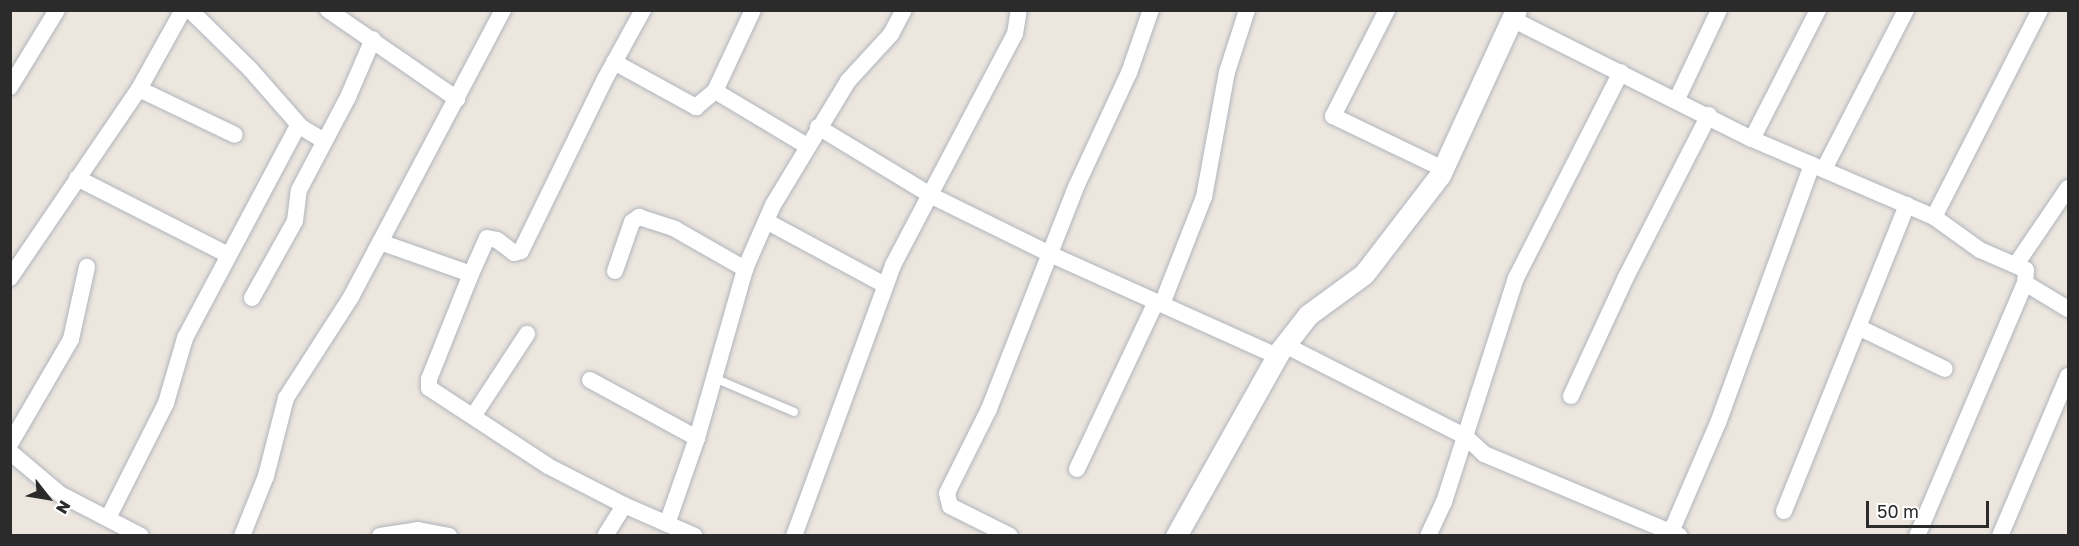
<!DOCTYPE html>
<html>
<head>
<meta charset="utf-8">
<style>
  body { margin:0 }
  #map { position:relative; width:2079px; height:546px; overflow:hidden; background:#ece6de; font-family:"Golos Text",sans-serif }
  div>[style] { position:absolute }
  .roads { filter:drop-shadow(0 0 2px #b1b4bd) drop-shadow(0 0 2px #b1b4bd) }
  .service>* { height:8px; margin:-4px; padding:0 4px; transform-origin:4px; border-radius:4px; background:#fff }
  .minor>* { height:16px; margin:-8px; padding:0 8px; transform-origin:8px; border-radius:8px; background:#fff }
  .tertiary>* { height:21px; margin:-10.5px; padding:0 10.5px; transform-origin:10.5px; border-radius:10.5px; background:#fff }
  span { translate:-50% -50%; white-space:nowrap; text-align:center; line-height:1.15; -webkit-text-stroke:4.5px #fff; paint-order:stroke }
  .frame { position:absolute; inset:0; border:12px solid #2b2b2b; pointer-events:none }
  .north { position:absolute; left:18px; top:468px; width:60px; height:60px; -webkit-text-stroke:4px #fff; paint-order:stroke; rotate:121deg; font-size:16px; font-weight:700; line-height:24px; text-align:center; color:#2b2b2b }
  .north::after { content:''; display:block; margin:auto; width:21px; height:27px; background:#2b2b2b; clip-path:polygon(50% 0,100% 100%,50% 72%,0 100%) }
  .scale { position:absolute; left:1866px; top:501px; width:123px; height:27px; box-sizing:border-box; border:3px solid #2b2b2b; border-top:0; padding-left:8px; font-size:18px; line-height:21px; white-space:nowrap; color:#2b2b2b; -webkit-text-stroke:4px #fff; paint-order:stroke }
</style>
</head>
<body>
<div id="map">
  <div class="roads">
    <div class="service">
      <div style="left:714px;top:378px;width:87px;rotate:23deg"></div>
    </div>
    <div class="minor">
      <div style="left:190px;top:10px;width:84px;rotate:44.5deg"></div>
      <div style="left:250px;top:69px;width:77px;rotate:48.7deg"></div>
      <div style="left:328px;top:10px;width:157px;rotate:34.6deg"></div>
      <div style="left:1387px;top:10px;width:119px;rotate:117deg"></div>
      <div style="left:1333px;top:116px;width:122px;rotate:25.7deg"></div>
      <div style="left:1512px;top:19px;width:268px;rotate:26.6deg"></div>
      <div style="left:1752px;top:139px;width:198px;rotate:23.2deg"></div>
      <div style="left:1934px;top:217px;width:57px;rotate:35.7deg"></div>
      <div style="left:1980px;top:250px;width:50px;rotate:23.5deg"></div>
      <div style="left:2026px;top:270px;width:13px;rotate:94deg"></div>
      <div style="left:2025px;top:283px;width:275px;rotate:113.1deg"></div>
      <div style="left:614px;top:62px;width:94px;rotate:28.8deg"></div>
      <div style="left:696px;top:107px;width:25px;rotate:-40deg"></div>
      <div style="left:715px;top:91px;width:89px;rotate:-64.9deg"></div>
      <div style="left:10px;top:87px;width:90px;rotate:-58.6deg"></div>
      <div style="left:139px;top:89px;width:106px;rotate:25.6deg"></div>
      <div style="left:715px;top:91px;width:107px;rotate:30.9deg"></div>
      <div style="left:1677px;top:99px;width:98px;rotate:-64.7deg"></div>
      <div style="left:818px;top:127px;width:133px;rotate:31.2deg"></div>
      <div style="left:932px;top:196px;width:134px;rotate:26.2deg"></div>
      <div style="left:1052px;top:255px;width:247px;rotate:24.2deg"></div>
      <div style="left:1752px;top:139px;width:145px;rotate:-62.9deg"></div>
      <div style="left:1824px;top:169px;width:179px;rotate:-62.7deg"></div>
      <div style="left:77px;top:178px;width:169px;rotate:27deg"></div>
      <div style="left:1934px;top:217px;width:233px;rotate:-62.9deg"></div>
      <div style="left:766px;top:221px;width:135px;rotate:28.3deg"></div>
      <div style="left:380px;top:242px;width:96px;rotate:19.4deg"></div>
      <div style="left:471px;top:274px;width:39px;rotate:-66deg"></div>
      <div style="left:487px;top:238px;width:10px;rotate:11deg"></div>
      <div style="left:497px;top:240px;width:21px;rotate:37deg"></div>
      <div style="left:514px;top:253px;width:7px;rotate:-16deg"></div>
      <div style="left:521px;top:251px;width:191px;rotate:-64deg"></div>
      <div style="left:605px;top:79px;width:79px;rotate:-61.2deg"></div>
      <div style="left:2017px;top:263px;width:91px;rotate:-55.8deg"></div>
      <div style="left:615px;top:271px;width:52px;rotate:-70.9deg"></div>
      <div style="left:632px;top:222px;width:9px;rotate:-36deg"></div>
      <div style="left:639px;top:217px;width:38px;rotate:18deg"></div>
      <div style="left:675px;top:229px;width:81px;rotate:29.7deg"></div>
      <div style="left:471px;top:274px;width:113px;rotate:111.8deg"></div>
      <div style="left:429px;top:379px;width:9px;rotate:90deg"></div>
      <div style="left:429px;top:388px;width:142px;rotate:33.2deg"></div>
      <div style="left:548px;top:466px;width:85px;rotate:27.2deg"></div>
      <div style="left:10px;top:278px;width:229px;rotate:-55.7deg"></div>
      <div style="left:139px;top:89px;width:90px;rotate:-60.9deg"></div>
      <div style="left:2025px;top:283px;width:50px;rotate:31.2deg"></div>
      <div style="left:252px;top:298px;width:88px;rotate:-60.8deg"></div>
      <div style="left:295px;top:221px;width:31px;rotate:-83deg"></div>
      <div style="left:299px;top:190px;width:105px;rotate:-62.2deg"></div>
      <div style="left:348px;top:97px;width:63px;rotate:-66.7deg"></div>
      <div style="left:1162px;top:304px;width:115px;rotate:-68.6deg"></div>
      <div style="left:1204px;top:197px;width:127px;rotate:-79.6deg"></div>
      <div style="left:1227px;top:72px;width:65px;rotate:-72.1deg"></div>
      <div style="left:1860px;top:328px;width:94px;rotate:25.8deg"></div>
      <div style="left:1285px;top:345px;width:203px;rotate:26.9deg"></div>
      <div style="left:1466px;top:437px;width:25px;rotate:43deg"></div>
      <div style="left:1484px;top:454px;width:212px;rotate:22.7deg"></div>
      <div style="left:590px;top:380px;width:122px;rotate:28.5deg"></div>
      <div style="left:1571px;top:396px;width:131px;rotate:-65.2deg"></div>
      <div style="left:1626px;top:277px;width:182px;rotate:-62.9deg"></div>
      <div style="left:474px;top:415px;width:97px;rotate:-56.8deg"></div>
      <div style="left:10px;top:444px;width:121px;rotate:-59.8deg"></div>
      <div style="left:71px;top:339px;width:74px;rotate:-77.5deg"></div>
      <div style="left:10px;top:452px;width:65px;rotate:40deg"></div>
      <div style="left:60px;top:494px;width:91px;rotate:27.4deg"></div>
      <div style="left:1077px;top:469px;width:185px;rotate:-64.7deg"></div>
      <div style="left:1784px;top:511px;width:330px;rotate:-68.1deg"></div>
      <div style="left:108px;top:518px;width:129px;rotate:-63.2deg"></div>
      <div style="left:166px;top:403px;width:68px;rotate:-73.7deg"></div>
      <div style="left:185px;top:338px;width:234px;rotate:-62deg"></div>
      <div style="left:295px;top:131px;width:7px;rotate:-34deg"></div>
      <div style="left:301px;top:127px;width:27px;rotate:31deg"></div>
      <div style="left:667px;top:524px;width:91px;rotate:-70.8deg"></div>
      <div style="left:697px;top:438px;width:176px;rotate:-74.1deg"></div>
      <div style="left:745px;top:269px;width:70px;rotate:-66.4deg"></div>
      <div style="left:773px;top:205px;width:145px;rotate:-58.8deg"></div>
      <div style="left:848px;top:81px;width:64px;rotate:-47.5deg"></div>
      <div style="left:891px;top:34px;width:27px;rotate:-62deg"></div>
      <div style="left:1671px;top:532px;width:119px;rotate:-66.7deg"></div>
      <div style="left:1718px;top:423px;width:275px;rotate:-70deg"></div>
      <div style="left:242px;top:536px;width:65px;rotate:-68.2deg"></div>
      <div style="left:266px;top:476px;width:81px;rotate:-75.6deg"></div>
      <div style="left:286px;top:398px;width:120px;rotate:-57.2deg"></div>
      <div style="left:351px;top:297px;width:325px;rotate:-62.1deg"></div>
      <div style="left:380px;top:536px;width:38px;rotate:-9deg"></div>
      <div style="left:418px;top:530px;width:32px;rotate:11deg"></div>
      <div style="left:605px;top:536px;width:36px;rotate:-58deg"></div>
      <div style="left:624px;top:505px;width:77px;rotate:23.6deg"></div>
      <div style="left:794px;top:536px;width:289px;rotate:-69.9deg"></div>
      <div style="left:893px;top:265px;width:261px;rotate:-62.2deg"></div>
      <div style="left:1015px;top:34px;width:24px;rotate:-81deg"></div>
      <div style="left:1010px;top:536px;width:67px;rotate:-153.4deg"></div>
      <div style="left:950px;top:506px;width:13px;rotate:-103deg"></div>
      <div style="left:947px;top:493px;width:94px;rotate:-63.4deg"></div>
      <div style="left:989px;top:409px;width:238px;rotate:-68.6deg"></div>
      <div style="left:1076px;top:187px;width:126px;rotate:-65.1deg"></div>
      <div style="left:1129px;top:73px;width:67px;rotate:-70.8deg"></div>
      <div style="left:1428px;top:536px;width:38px;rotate:-65deg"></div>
      <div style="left:1444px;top:502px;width:235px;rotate:-72.2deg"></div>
      <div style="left:1516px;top:278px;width:231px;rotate:-63deg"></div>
      <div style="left:2000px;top:536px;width:174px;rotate:-67deg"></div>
    </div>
    <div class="tertiary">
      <div style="left:1176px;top:536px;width:212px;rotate:-60.7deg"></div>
      <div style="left:1280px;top:351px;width:46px;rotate:-52.1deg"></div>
      <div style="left:1308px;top:315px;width:69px;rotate:-36.2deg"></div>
      <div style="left:1364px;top:274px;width:125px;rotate:-52.5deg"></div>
      <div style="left:1440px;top:175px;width:182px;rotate:-65.3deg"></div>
    </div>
  </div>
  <div class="frame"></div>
  <div class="north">N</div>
  <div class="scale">50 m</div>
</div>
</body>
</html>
